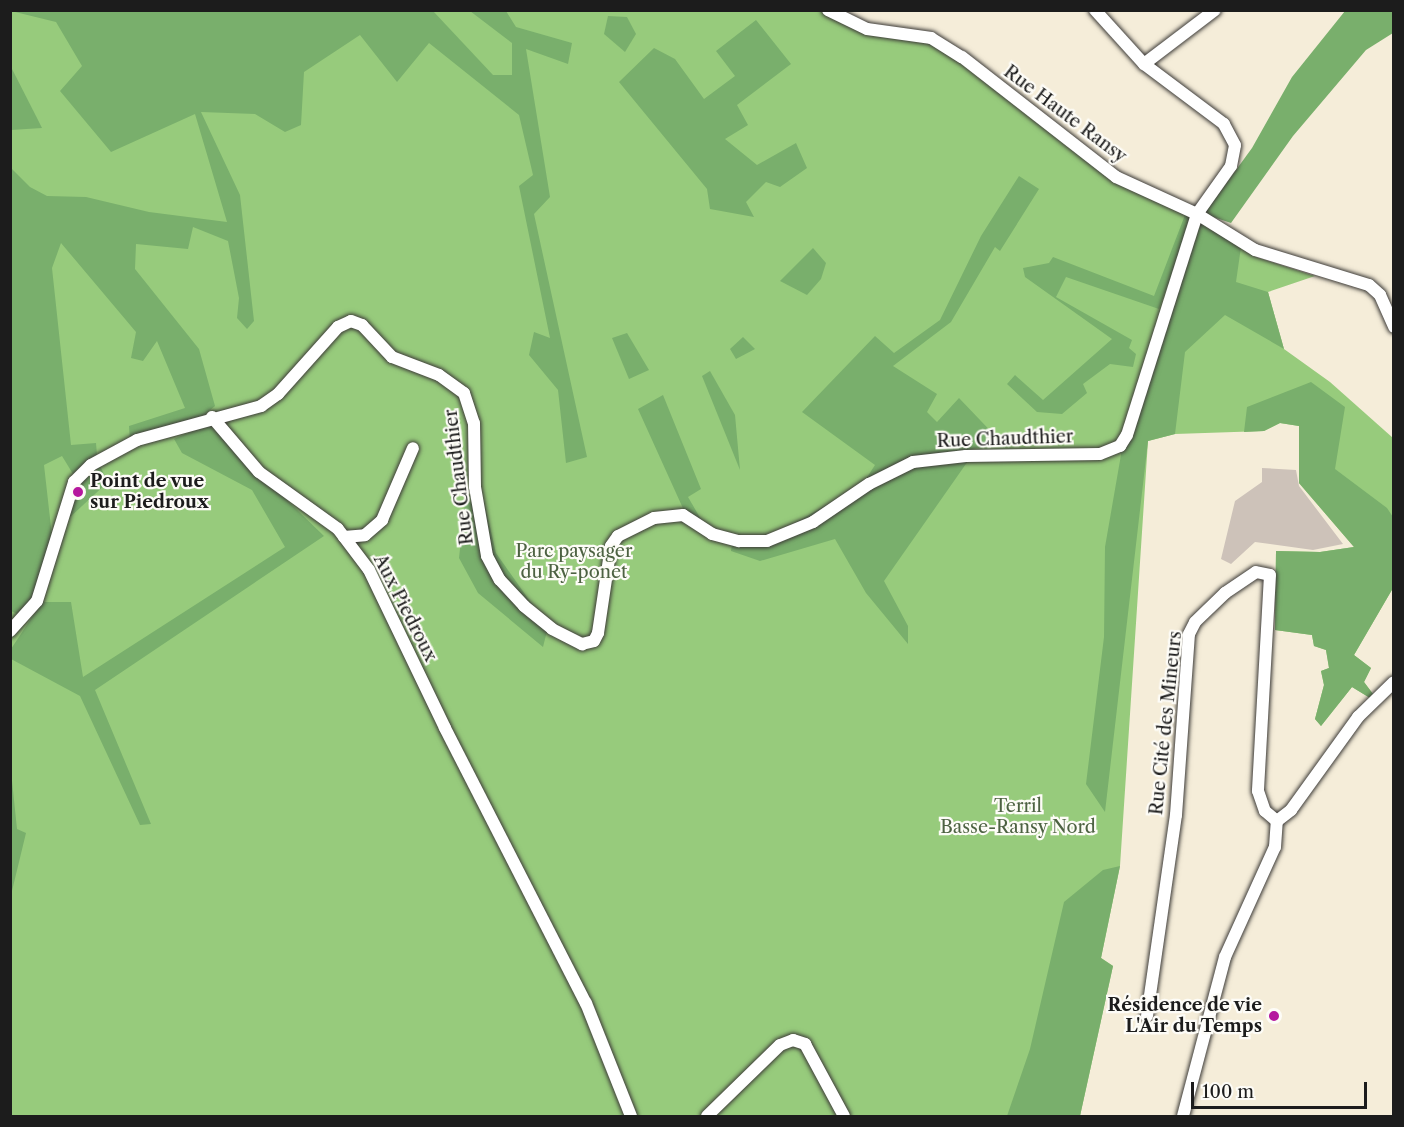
<!DOCTYPE html>
<html>
<head>
<meta charset="utf-8">
<style>
  body { margin:0 }
  #map { position:relative; width:1404px; height:1127px; overflow:hidden; background:#f5edd9; font-family:"Libre Caslon Text",serif }
  div>[style] { position:absolute }
  .industrial>* { inset:0; background:#cdc2b9 }
  .green>* { inset:0; background:#97cb7c }
  .forest>* { inset:0; background:#79af6c }
  .roads { filter:drop-shadow(0 0 2px #3d3b38) drop-shadow(0 0 2px #3d3b38) }
  .street>* { height:12px; margin:-6px; padding:0 6px; transform-origin:6px; border-radius:6px; background:#fff }
  .dots>* { width:16px; height:16px; translate:-50% -50%; box-sizing:border-box; border:3px solid #fdfcf7; border-radius:50% }
  span { translate:-50% -50%; white-space:nowrap; text-align:center; line-height:1.15; -webkit-text-stroke:4.5px #fdfcf7; paint-order:stroke }
  .street-label { font-size:18px; color:#1c1c1c }
  .poi-label { font-size:18px; color:#1c1c1c; font-weight:700 }
  .left { translate:0 -50%; text-align:left }
  .right { translate:-100% -50%; text-align:right }
  .park-label { font-size:18px; color:#4d6242 }
  .frame { position:absolute; inset:0; border:12px solid #1c1c1c; pointer-events:none }
  .scale { position:absolute; left:1191px; top:1082px; width:176px; height:27px; box-sizing:border-box; border:3px solid #1c1c1c; border-top:0; padding-left:8px; font-size:18px; line-height:21px; white-space:nowrap; color:#1c1c1c; -webkit-text-stroke:4px #fdfcf7; paint-order:stroke }
</style>
</head>
<body>
<div id="map">
  <div class="industrial">
    <div style="clip-path:polygon(1262px 468px,1296px 470px,1299px 486px,1343px 544px,1313px 550px,1255px 542px,1231px 564px,1221px 559px,1235px 501px,1262px 482px)"></div>
  </div>
  <div class="green">
    <div style="clip-path:polygon(10px 11px,828px 11px,867px 29px,931px 38px,1116px 177px,1233px 235px,1253px 256px,1315px 276px,1268px 292px,1284px 349px,1330px 382px,1393px 438px,1393px 588px,1354px 655px,1371px 668px,1364px 682px,1373px 694px,1370px 698px,1352px 687px,1321px 726px,1315px 719px,1324px 685px,1321px 671px,1329px 668px,1326px 650px,1314px 646px,1312px 635px,1275px 630px,1276px 551px,1320px 552px,1354px 547px,1299px 483px,1299px 426px,1280px 423px,1264px 431px,1175px 434px,1148px 441px,1120px 866px,1101px 958px,1113px 966px,1080px 1116px,11px 1116px)"></div>
  </div>
  <div class="forest">
    <div style="clip-path:polygon(11px 11px,433px 11px,493px 75px,512px 75px,512px 43px,470px 11px,506px 11px,516px 27px,572px 43px,568px 64px,526px 49px,550px 197px,534px 214px,587px 457px,566px 463px,558px 390px,529px 355px,534px 332px,550px 338px,519px 186px,533px 175px,519px 115px,429px 43px,397px 82px,360px 35px,304px 72px,301px 125px,285px 132px,255px 114px,201px 112px,240px 195px,254px 321px,247px 329px,237px 318px,239px 298px,228px 241px,193px 227px,188px 249px,136px 244px,135px 269px,199px 349px,215px 406px,199px 419px,130px 441px,129px 426px,185px 408px,157px 341px,143px 361px,131px 358px,136px 332px,61px 243px,52px 268px,71px 445px,96px 443px,97px 455px,73px 474px,62px 456px,44px 465px,52px 536px,36px 591px,20px 615px,11px 611px,10px 167px,30px 187px,47px 196px,86px 197px,149px 212px,227px 222px,195px 114px,111px 152px,60px 91px,82px 66px,56px 22px)"></div>
    <div style="clip-path:polygon(1345px 11px,1393px 11px,1393px 33px,1366px 50px,1293px 136px,1231px 223px,1204px 214px,1252px 148px,1292px 77px)"></div>
    <div style="clip-path:polygon(608px 16px,627px 17px,636px 34px,625px 52px,604px 34px)"></div>
    <div style="clip-path:polygon(756px 20px,791px 64px,737px 105px,748px 125px,725px 139px,757px 165px,796px 143px,807px 168px,780px 187px,766px 182px,746px 202px,754px 217px,710px 209px,707px 189px,619px 82px,654px 48px,675px 59px,704px 99px,735px 76px,716px 51px)"></div>
    <div style="clip-path:polygon(11px 67px,38px 120px,42px 128px,11px 130px)"></div>
    <div style="clip-path:polygon(1019px 176px,1039px 189px,1000px 251px,995px 247px,951px 322px,893px 366px,937px 394px,927px 412px,937px 422px,959px 398px,1002px 443px,957px 452px,968px 461px,884px 581px,908px 626px,908px 644px,866px 593px,835px 539px,760px 561px,731px 551px,733px 538px,775px 534px,862px 485px,875px 465px,802px 412px,875px 336px,894px 353px,940px 320px,981px 236px)"></div>
    <div style="clip-path:polygon(1185px 215px,1191px 220px,1159px 309px,1066px 277px,1056px 297px,1132px 340px,1129px 348px,1136px 354px,1133px 367px,1110px 364px,1083px 384px,1087px 393px,1062px 414px,1037px 412px,1007px 384px,1015px 375px,1043px 400px,1112px 339px,1025px 277px,1023px 268px,1049px 263px,1053px 257px,1154px 296px)"></div>
    <div style="clip-path:polygon(1200px 224px,1241px 247px,1236px 282px,1268px 292px,1284px 349px,1225px 315px,1185px 352px,1175px 434px,1148px 441px,1105px 812px,1086px 784px,1104px 637px,1105px 547px,1122px 449px)"></div>
    <div style="clip-path:polygon(813px 248px,826px 263px,821px 279px,807px 295px,780px 281px)"></div>
    <div style="clip-path:polygon(627px 333px,649px 370px,629px 379px,612px 338px)"></div>
    <div style="clip-path:polygon(743px 337px,755px 349px,736px 359px,730px 349px)"></div>
    <div style="clip-path:polygon(710px 371px,735px 415px,740px 470px,702px 376px)"></div>
    <div style="clip-path:polygon(1311px 382px,1345px 407px,1335px 469px,1387px 508px,1393px 517px,1393px 588px,1354px 655px,1371px 668px,1364px 682px,1373px 694px,1370px 698px,1352px 687px,1321px 726px,1315px 719px,1324px 685px,1321px 671px,1329px 668px,1326px 650px,1314px 646px,1312px 635px,1275px 630px,1276px 551px,1320px 552px,1354px 547px,1299px 483px,1299px 426px,1280px 423px,1264px 431px,1244px 432px,1247px 407px)"></div>
    <div style="clip-path:polygon(663px 395px,701px 489px,688px 497px,702px 521px,686px 515px,638px 409px)"></div>
    <div style="clip-path:polygon(208px 424px,324px 536px,95px 690px,151px 824px,140px 825px,80px 696px,11px 659px,11px 649px,42px 602px,71px 602px,83px 677px,285px 547px,252px 490px,182px 453px,174px 439px)"></div>
    <div style="clip-path:polygon(100px 466px,108px 482px,68px 519px,74px 486px)"></div>
    <div style="clip-path:polygon(484px 501px,496px 553px,548px 627px,543px 647px,478px 593px,459px 558px,465px 503px)"></div>
    <div style="clip-path:polygon(11px 771px,17px 829px,26px 833px,11px 895px)"></div>
    <div style="clip-path:polygon(1120px 866px,1101px 958px,1113px 966px,1080px 1116px,1007px 1116px,1030px 1049px,1064px 902px,1103px 870px)"></div>
  </div>
  <div class="roads">
    <div class="street">
      <div style="left:828px;top:10px;width:43px;rotate:26deg"></div>
      <div style="left:867px;top:29px;width:65px;rotate:8deg"></div>
      <div style="left:931px;top:38px;width:36px;rotate:32deg"></div>
      <div style="left:962px;top:57px;width:195px;rotate:37.9deg"></div>
      <div style="left:1116px;top:177px;width:89px;rotate:24.6deg"></div>
      <div style="left:1197px;top:214px;width:68px;rotate:31.8deg"></div>
      <div style="left:1255px;top:250px;width:119px;rotate:17.1deg"></div>
      <div style="left:1369px;top:285px;width:15px;rotate:42deg"></div>
      <div style="left:1380px;top:295px;width:35px;rotate:66deg"></div>
      <div style="left:1144px;top:64px;width:89px;rotate:-37.3deg"></div>
      <div style="left:212px;top:417px;width:72px;rotate:49.5deg"></div>
      <div style="left:259px;top:472px;width:97px;rotate:35.8deg"></div>
      <div style="left:338px;top:529px;width:51px;rotate:52.9deg"></div>
      <div style="left:369px;top:570px;width:175px;rotate:64.3deg"></div>
      <div style="left:445px;top:728px;width:309px;rotate:62.9deg"></div>
      <div style="left:586px;top:1003px;width:122px;rotate:68.3deg"></div>
      <div style="left:344px;top:537px;width:21px;rotate:-5deg"></div>
      <div style="left:365px;top:535px;width:23px;rotate:-41deg"></div>
      <div style="left:382px;top:520px;width:78px;rotate:-66.7deg"></div>
      <div style="left:10px;top:631px;width:40px;rotate:-48deg"></div>
      <div style="left:37px;top:601px;width:125px;rotate:-72.7deg"></div>
      <div style="left:74px;top:482px;width:24px;rotate:-45deg"></div>
      <div style="left:91px;top:465px;width:52px;rotate:-28.5deg"></div>
      <div style="left:137px;top:440px;width:129px;rotate:-15.3deg"></div>
      <div style="left:261px;top:406px;width:21px;rotate:-35deg"></div>
      <div style="left:278px;top:394px;width:90px;rotate:-48.2deg"></div>
      <div style="left:338px;top:327px;width:14px;rotate:-25deg"></div>
      <div style="left:351px;top:321px;width:12px;rotate:20deg"></div>
      <div style="left:362px;top:325px;width:44px;rotate:46.8deg"></div>
      <div style="left:392px;top:357px;width:50px;rotate:21deg"></div>
      <div style="left:439px;top:375px;width:31px;rotate:36deg"></div>
      <div style="left:464px;top:393px;width:32px;rotate:72deg"></div>
      <div style="left:474px;top:423px;width:64px;rotate:89.1deg"></div>
      <div style="left:475px;top:487px;width:70px;rotate:80.1deg"></div>
      <div style="left:487px;top:556px;width:27px;rotate:62deg"></div>
      <div style="left:500px;top:580px;width:35px;rotate:47deg"></div>
      <div style="left:524px;top:606px;width:36px;rotate:39deg"></div>
      <div style="left:552px;top:629px;width:34px;rotate:27deg"></div>
      <div style="left:582px;top:644px;width:12px;rotate:-14deg"></div>
      <div style="left:594px;top:641px;width:9px;rotate:-63deg"></div>
      <div style="left:598px;top:633px;width:88px;rotate:-81.5deg"></div>
      <div style="left:611px;top:546px;width:12px;rotate:-55deg"></div>
      <div style="left:618px;top:536px;width:40px;rotate:-26.6deg"></div>
      <div style="left:654px;top:518px;width:29px;rotate:-6deg"></div>
      <div style="left:683px;top:515px;width:35px;rotate:33deg"></div>
      <div style="left:712px;top:534px;width:28px;rotate:15deg"></div>
      <div style="left:739px;top:541px;width:28px"></div>
      <div style="left:767px;top:541px;width:50px;rotate:-22.4deg"></div>
      <div style="left:813px;top:522px;width:68px;rotate:-34.2deg"></div>
      <div style="left:869px;top:484px;width:49px;rotate:-26.6deg"></div>
      <div style="left:913px;top:462px;width:53px;rotate:-6.5deg"></div>
      <div style="left:966px;top:456px;width:134px;rotate:-0.9deg"></div>
      <div style="left:1100px;top:454px;width:22px;rotate:-22deg"></div>
      <div style="left:1120px;top:446px;width:13px;rotate:-58deg"></div>
      <div style="left:1127px;top:435px;width:232px;rotate:-72.4deg"></div>
      <div style="left:1197px;top:214px;width:59px;rotate:-54.7deg"></div>
      <div style="left:1231px;top:166px;width:21px;rotate:-79deg"></div>
      <div style="left:1235px;top:145px;width:24px;rotate:-118deg"></div>
      <div style="left:1224px;top:124px;width:100px;rotate:-143.1deg"></div>
      <div style="left:1144px;top:64px;width:73px;rotate:-132.2deg"></div>
      <div style="left:1147px;top:1016px;width:203px;rotate:-81.8deg"></div>
      <div style="left:1176px;top:815px;width:181px;rotate:-85.9deg"></div>
      <div style="left:1189px;top:634px;width:13px;rotate:-63deg"></div>
      <div style="left:1195px;top:622px;width:42px;rotate:-44deg"></div>
      <div style="left:1225px;top:593px;width:37px;rotate:-34deg"></div>
      <div style="left:1256px;top:572px;width:14px;rotate:12deg"></div>
      <div style="left:1270px;top:575px;width:216px;rotate:93.2deg"></div>
      <div style="left:1258px;top:791px;width:21px;rotate:71deg"></div>
      <div style="left:1265px;top:811px;width:16px;rotate:40deg"></div>
      <div style="left:707px;top:1116px;width:102px;rotate:-44.2deg"></div>
      <div style="left:780px;top:1045px;width:14px;rotate:-21deg"></div>
      <div style="left:793px;top:1040px;width:13px;rotate:18deg"></div>
      <div style="left:805px;top:1044px;width:82px;rotate:61.6deg"></div>
      <div style="left:1183px;top:1116px;width:164px;rotate:-75.2deg"></div>
      <div style="left:1225px;top:957px;width:121px;rotate:-65.6deg"></div>
      <div style="left:1275px;top:847px;width:26px;rotate:-86deg"></div>
      <div style="left:1277px;top:821px;width:18px;rotate:-38deg"></div>
      <div style="left:1291px;top:810px;width:115px;rotate:-54.2deg"></div>
      <div style="left:1358px;top:717px;width:50px;rotate:-44.2deg"></div>
    </div>
  </div>
  <div class="dots">
    <div style="left:78px;top:492px;background:#b5179e"></div>
    <div style="left:1274px;top:1016px;background:#b5179e"></div>
  </div>
  <div class="street-label">
    <span style="left:1065px;top:114px;rotate:37deg">Rue Haute Ransy</span>
    <span style="left:1005px;top:439px;rotate:-2deg">Rue Chaudthier</span>
    <span style="left:459px;top:477px;rotate:-97deg">Rue Chaudthier</span>
    <span style="left:405px;top:608px;rotate:63deg">Aux Piedroux</span>
    <span style="left:1166px;top:723px;rotate:-84deg">Rue Cité des Mineurs</span>
  </div>
  <div class="poi-label">
    <span class="left" style="left:90px;top:492px">Point de vue<br>sur Piedroux</span>
    <span class="right" style="left:1262px;top:1016px">Résidence de vie<br>L'Air du Temps</span>
  </div>
  <div class="park-label">
    <span style="left:574px;top:562px">Parc paysager<br>du Ry-ponet</span>
    <span style="left:1018px;top:817px">Terril<br>Basse-Ransy Nord</span>
  </div>
  <div class="frame"></div>
  <div class="scale">100 m</div>
</div>
</body>
</html>
